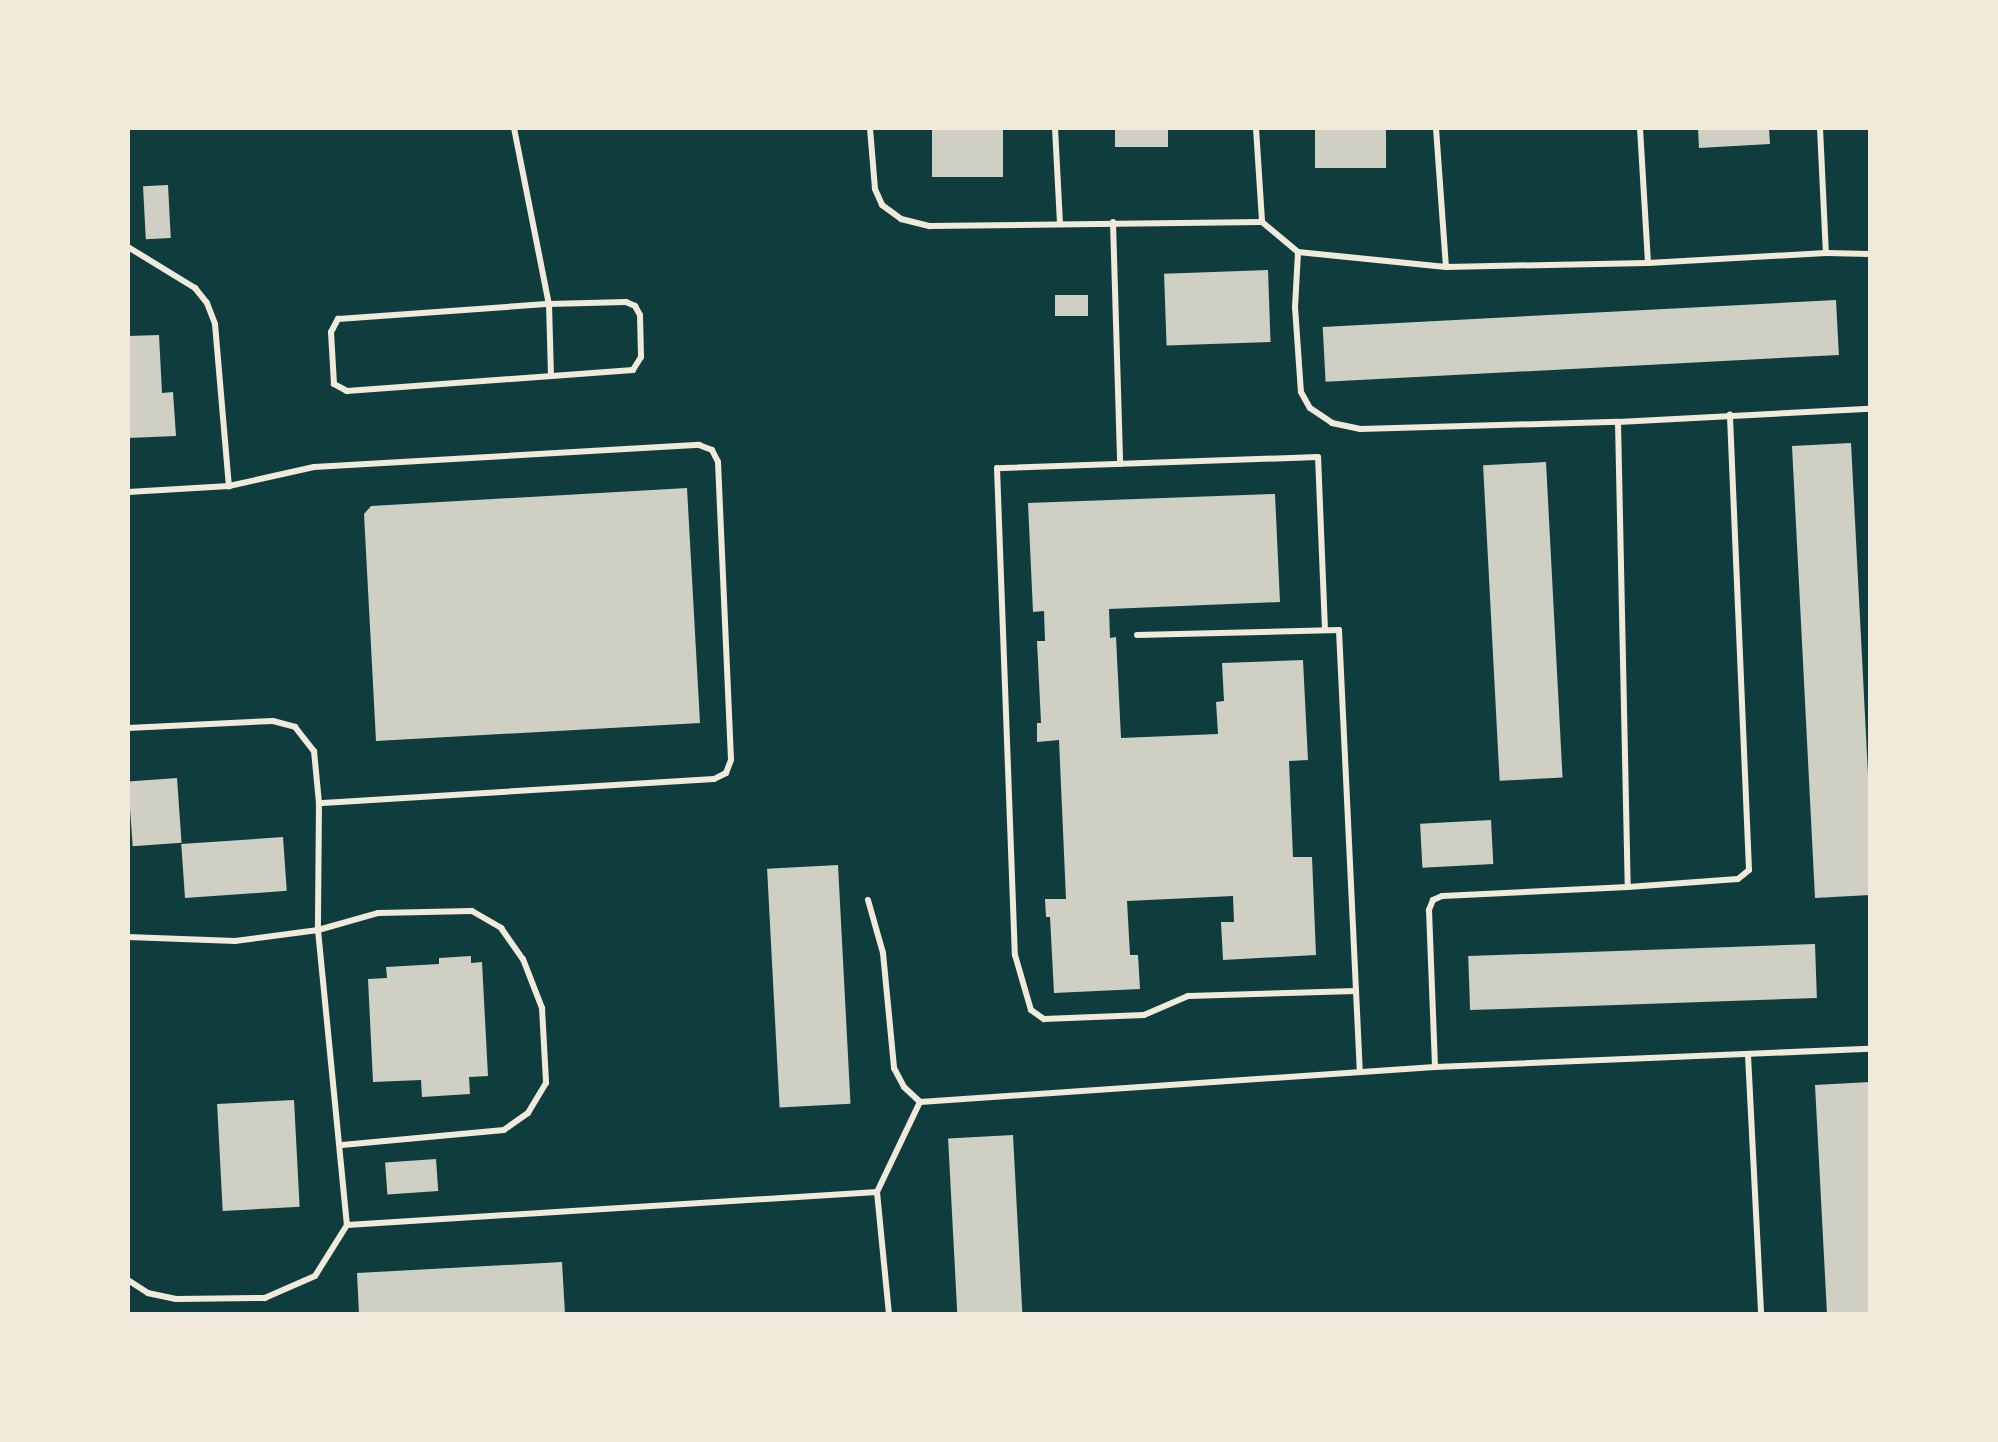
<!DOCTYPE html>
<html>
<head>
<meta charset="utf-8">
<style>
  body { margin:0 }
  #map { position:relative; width:1998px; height:1442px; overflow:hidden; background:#0f3d3e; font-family:"Fira Sans",sans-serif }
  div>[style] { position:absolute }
  .building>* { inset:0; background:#cfcfc3; transform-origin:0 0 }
  .service>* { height:6px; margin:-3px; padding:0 3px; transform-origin:3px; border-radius:3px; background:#f1e9da }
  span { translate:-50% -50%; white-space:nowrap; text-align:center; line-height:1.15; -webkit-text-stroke:8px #f1e9da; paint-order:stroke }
  .frame { position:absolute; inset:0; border:130px solid #f1e9da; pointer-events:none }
</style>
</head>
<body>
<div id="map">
  <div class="building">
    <div style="left:932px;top:128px;width:71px;height:49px"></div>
    <div style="left:1115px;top:128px;width:53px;height:19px"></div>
    <div style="left:1315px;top:128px;width:71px;height:40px"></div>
    <div style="clip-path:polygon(1698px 128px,1769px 128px,1770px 144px,1699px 148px)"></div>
    <div style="left:168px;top:185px;width:53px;height:25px;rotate:87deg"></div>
    <div style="left:1268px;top:270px;width:72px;height:104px;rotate:88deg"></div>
    <div style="left:1088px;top:295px;width:21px;height:33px;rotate:90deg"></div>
    <div style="left:1836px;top:300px;width:55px;height:514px;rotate:87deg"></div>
    <div style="clip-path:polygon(159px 335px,162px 393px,173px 392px,176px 436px,128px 438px,128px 336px)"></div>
    <div style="clip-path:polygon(1851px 443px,1870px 813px,1870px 895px,1815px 898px,1792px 446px)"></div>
    <div style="left:1546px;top:462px;width:316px;height:63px;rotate:87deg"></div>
    <div style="clip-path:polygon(687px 488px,700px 723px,376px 741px,364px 514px,371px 506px)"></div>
    <div style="clip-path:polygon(1275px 494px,1280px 602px,1109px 609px,1110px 638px,1116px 637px,1121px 738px,1218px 734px,1216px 702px,1224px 701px,1222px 663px,1303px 660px,1308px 760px,1289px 761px,1293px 857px,1312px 857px,1316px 955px,1223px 960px,1221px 922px,1234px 922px,1233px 896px,1127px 901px,1130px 955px,1138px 955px,1140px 989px,1054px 993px,1050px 917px,1046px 917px,1045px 899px,1066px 899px,1059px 740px,1037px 742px,1037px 723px,1041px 723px,1037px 641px,1045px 641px,1044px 611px,1033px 612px,1028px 503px)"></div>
    <div style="left:177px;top:778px;width:65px;height:49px;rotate:86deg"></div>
    <div style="left:1491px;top:820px;width:44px;height:71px;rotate:87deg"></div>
    <div style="left:283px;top:837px;width:54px;height:102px;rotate:86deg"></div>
    <div style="left:838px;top:865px;width:239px;height:71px;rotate:87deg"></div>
    <div style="left:1815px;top:944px;width:54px;height:347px;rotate:88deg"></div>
    <div style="clip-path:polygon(471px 956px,471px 963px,482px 962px,488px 1076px,469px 1077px,470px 1094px,422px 1097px,421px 1080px,373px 1082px,368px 979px,387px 978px,386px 967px,439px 964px,439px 958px)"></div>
    <div style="clip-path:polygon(1870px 1082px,1870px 1314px,1827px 1314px,1815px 1085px)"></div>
    <div style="left:294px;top:1100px;width:107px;height:77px;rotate:87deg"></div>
    <div style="left:1013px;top:1135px;width:179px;height:65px;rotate:87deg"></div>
    <div style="left:436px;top:1159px;width:32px;height:51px;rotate:86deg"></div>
    <div style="clip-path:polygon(562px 1262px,565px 1314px,359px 1314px,357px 1273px)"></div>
  </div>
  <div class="service">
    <div style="left:514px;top:128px;width:179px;rotate:78.8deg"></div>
    <div style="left:549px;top:304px;width:70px;rotate:88.4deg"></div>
    <div style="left:870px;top:128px;width:61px;rotate:85.3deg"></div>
    <div style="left:875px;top:189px;width:17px;rotate:66deg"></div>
    <div style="left:882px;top:205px;width:24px;rotate:36deg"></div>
    <div style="left:901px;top:219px;width:30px;rotate:14deg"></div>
    <div style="left:930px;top:226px;width:332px;rotate:-0.7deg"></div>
    <div style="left:1055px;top:128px;width:94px;rotate:87deg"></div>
    <div style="left:1256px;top:128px;width:94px;rotate:86.3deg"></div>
    <div style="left:1262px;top:222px;width:47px;rotate:39.8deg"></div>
    <div style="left:1436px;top:128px;width:139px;rotate:85.9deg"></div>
    <div style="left:1640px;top:128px;width:135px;rotate:86.6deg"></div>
    <div style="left:1820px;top:128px;width:125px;rotate:87.3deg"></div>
    <div style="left:1113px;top:222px;width:242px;rotate:88.3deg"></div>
    <div style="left:128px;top:247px;width:79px;rotate:31.5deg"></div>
    <div style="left:195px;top:288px;width:19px;rotate:51deg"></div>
    <div style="left:207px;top:303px;width:22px;rotate:69deg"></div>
    <div style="left:215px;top:324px;width:163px;rotate:85.1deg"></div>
    <div style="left:229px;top:486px;width:101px;rotate:176.6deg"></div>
    <div style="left:1870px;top:254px;width:44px;rotate:-178.7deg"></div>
    <div style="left:1826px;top:253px;width:178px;rotate:176.8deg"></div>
    <div style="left:1648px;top:263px;width:202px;rotate:178.9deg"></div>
    <div style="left:1446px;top:267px;width:149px;rotate:-174.2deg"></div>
    <div style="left:1298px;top:252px;width:55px;rotate:93.1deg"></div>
    <div style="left:1295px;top:307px;width:85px;rotate:86deg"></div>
    <div style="left:1301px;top:392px;width:18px;rotate:61deg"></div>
    <div style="left:1310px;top:408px;width:27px;rotate:34deg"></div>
    <div style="left:1332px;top:423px;width:29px;rotate:12deg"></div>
    <div style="left:1360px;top:429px;width:258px;rotate:-1.6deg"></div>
    <div style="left:1618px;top:422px;width:252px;rotate:-3deg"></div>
    <div style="left:626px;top:302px;width:10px;rotate:24deg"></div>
    <div style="left:635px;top:306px;width:10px;rotate:61deg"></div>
    <div style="left:640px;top:315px;width:42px;rotate:88.6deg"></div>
    <div style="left:641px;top:357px;width:15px;rotate:122deg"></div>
    <div style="left:633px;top:370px;width:287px;rotate:175.8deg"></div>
    <div style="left:347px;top:391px;width:15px;rotate:-152deg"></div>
    <div style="left:334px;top:384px;width:52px;rotate:-93.3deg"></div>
    <div style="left:331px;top:332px;width:15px;rotate:-62deg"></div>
    <div style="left:338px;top:319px;width:212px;rotate:-4.1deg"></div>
    <div style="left:549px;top:304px;width:77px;rotate:-1.5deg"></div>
    <div style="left:1618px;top:422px;width:465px;rotate:88.8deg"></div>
    <div style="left:1628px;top:887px;width:110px;rotate:-4.2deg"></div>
    <div style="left:1738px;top:879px;width:14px;rotate:-39deg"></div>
    <div style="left:1749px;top:870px;width:456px;rotate:-92.4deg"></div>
    <div style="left:229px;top:486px;width:87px;rotate:-12.6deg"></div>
    <div style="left:314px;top:467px;width:386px;rotate:-3.3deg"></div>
    <div style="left:699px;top:445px;width:14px;rotate:21deg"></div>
    <div style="left:712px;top:450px;width:13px;rotate:63deg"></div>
    <div style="left:718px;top:462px;width:298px;rotate:87.5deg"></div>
    <div style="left:731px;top:760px;width:14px;rotate:111deg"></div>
    <div style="left:726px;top:773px;width:13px;rotate:153deg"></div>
    <div style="left:714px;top:779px;width:396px;rotate:176.5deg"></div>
    <div style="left:1325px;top:630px;width:173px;rotate:-92.3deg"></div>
    <div style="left:1318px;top:457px;width:321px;rotate:178deg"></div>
    <div style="left:997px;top:468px;width:487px;rotate:87.9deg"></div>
    <div style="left:1015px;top:955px;width:57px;rotate:73.8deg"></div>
    <div style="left:1031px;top:1010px;width:16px;rotate:35deg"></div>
    <div style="left:1044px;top:1019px;width:100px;rotate:-2.3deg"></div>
    <div style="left:1144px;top:1015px;width:48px;rotate:-23.4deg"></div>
    <div style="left:1188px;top:996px;width:168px;rotate:-1.7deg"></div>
    <div style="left:1137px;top:635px;width:202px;rotate:-1.4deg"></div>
    <div style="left:1339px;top:630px;width:442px;rotate:87.3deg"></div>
    <div style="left:128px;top:728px;width:145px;rotate:-2.8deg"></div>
    <div style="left:273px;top:721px;width:23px;rotate:15deg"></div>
    <div style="left:295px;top:727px;width:31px;rotate:52deg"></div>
    <div style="left:314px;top:751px;width:52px;rotate:84.5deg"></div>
    <div style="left:319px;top:803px;width:127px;rotate:90.5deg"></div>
    <div style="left:318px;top:930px;width:62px;rotate:-15.8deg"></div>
    <div style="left:378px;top:913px;width:94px;rotate:-1.2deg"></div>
    <div style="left:472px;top:911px;width:34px;rotate:30deg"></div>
    <div style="left:501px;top:928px;width:38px;rotate:55deg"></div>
    <div style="left:523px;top:959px;width:53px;rotate:68.8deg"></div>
    <div style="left:542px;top:1008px;width:75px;rotate:86.9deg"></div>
    <div style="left:546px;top:1083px;width:35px;rotate:121deg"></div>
    <div style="left:528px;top:1113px;width:29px;rotate:145deg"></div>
    <div style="left:504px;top:1130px;width:163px;rotate:174.7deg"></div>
    <div style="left:1628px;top:887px;width:186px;rotate:177.2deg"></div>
    <div style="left:1442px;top:896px;width:10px;rotate:156deg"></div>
    <div style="left:1433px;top:900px;width:11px;rotate:112deg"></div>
    <div style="left:1429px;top:910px;width:157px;rotate:87.8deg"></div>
    <div style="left:1435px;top:1067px;width:435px;rotate:-2.4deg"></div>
    <div style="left:868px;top:900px;width:55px;rotate:74.2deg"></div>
    <div style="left:883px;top:953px;width:116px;rotate:84.5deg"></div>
    <div style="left:894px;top:1068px;width:21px;rotate:62deg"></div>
    <div style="left:904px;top:1087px;width:22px;rotate:43deg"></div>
    <div style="left:128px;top:937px;width:107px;rotate:2.1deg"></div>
    <div style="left:235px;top:941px;width:84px;rotate:-7.5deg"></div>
    <div style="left:318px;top:930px;width:296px;rotate:84.4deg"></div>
    <div style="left:347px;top:1225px;width:60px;rotate:122.1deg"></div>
    <div style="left:315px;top:1276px;width:55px;rotate:156.3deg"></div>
    <div style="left:265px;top:1298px;width:89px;rotate:179.4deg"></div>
    <div style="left:176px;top:1299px;width:29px;rotate:-168deg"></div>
    <div style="left:148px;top:1293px;width:24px;rotate:-147deg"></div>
    <div style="left:1748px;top:1055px;width:259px;rotate:87.1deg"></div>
    <div style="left:877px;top:1192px;width:123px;rotate:84.4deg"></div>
    <div style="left:347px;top:1225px;width:531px;rotate:-3.56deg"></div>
    <div style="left:877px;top:1192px;width:100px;rotate:-64.5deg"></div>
    <div style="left:920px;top:1102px;width:516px;rotate:-3.89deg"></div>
  </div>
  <div class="frame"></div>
</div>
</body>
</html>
